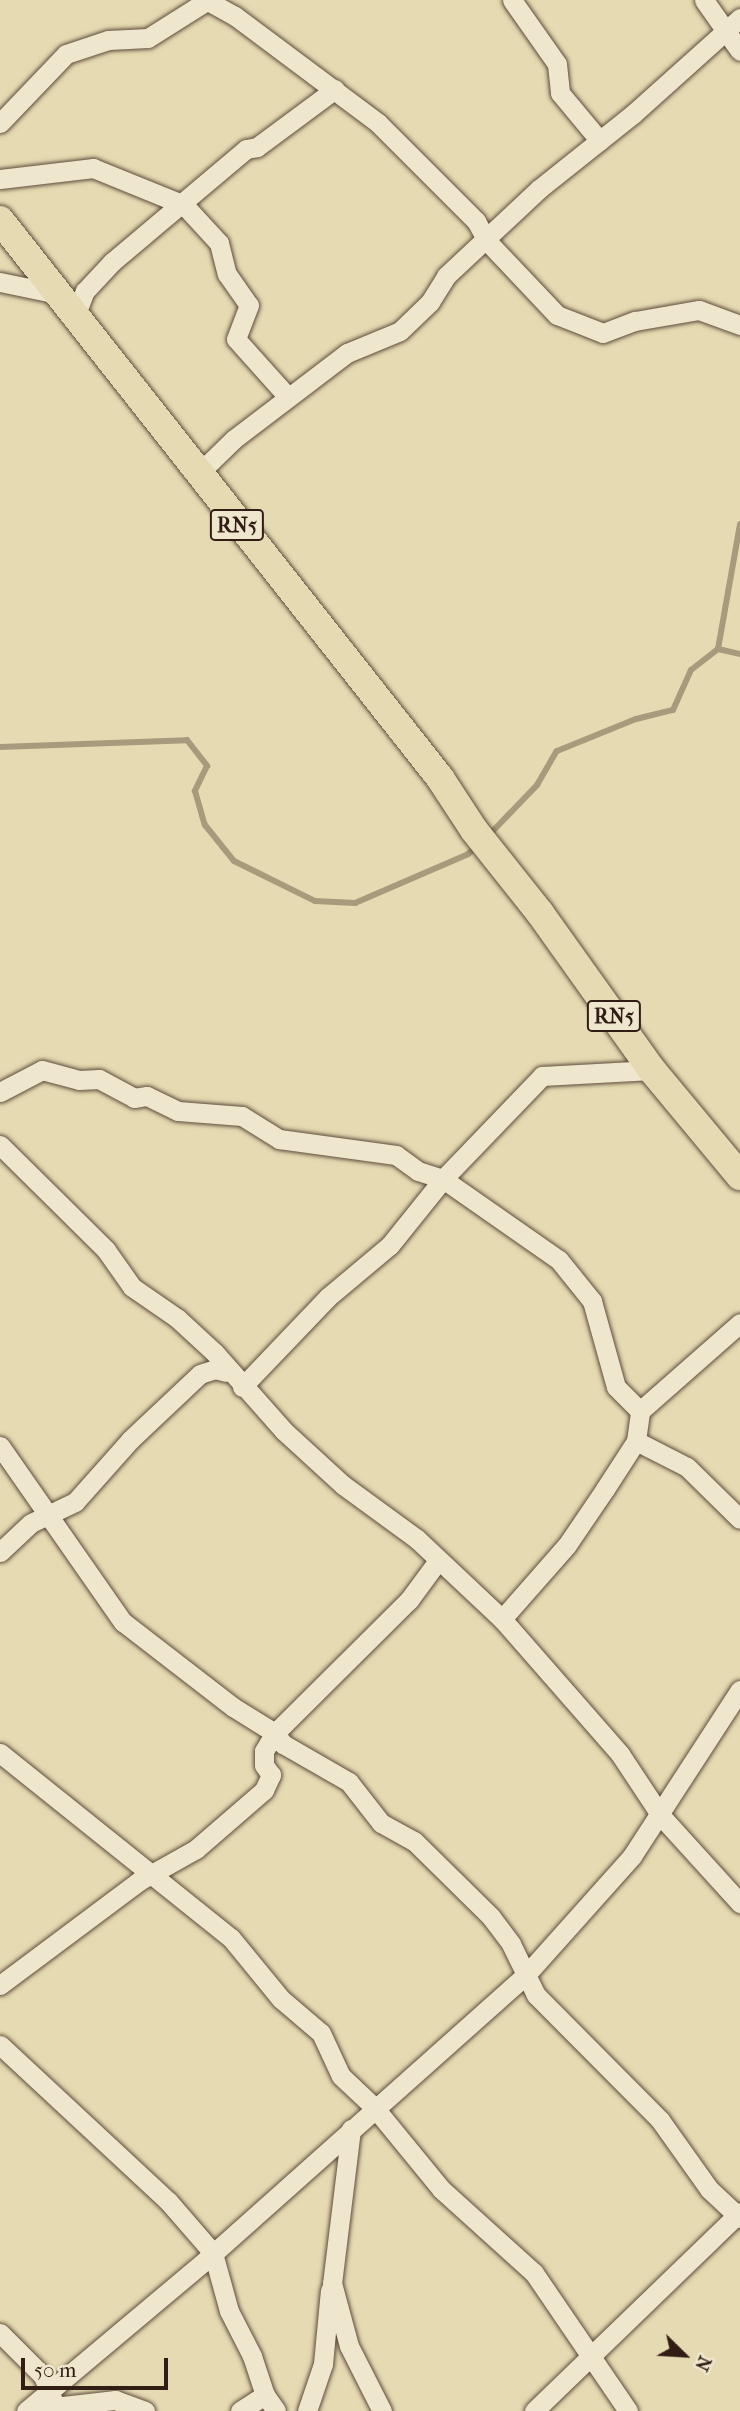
<!DOCTYPE html>
<html>
<head>
<meta charset="utf-8">
<style>
  body { margin:0 }
  #map { position:relative; width:740px; height:2411px; overflow:hidden; background:#e6dab2; font-family:"IM FELL French Canon",serif }
  div>[style] { position:absolute }
  .stream>* { height:6px; margin:-3px; padding:0 3px; transform-origin:3px; border-radius:3px; background:#a89a7c }
  .roads { filter:drop-shadow(0 0 2px #5e4c3c) drop-shadow(0 0 2px #5e4c3c) }
  .minor>* { height:19px; margin:-9.5px; padding:0 9.5px; transform-origin:9.5px; border-radius:9.5px; background:#efe7cd }
  .highway>* { height:28px; margin:-14px; padding:0 14px; transform-origin:14px; border-radius:14px; background:#e6dab2 }
  span { translate:-50% -50%; white-space:nowrap; text-align:center; line-height:1.15; -webkit-text-stroke:6px #efe7cd; paint-order:stroke }
  .shield-label span { padding:2px 5px; background:#efe7cd; border:2px solid; border-radius:5px; -webkit-text-stroke-width:0 }
  .shield-label { font-size:21px; color:#311d14; font-weight:700 }
  .north { position:absolute; left:649px; top:2320px; width:70px; height:70px; -webkit-text-stroke:5px #efe7cd; paint-order:stroke; rotate:114deg; font-size:19px; font-weight:700; line-height:28px; text-align:center; color:#311d14 }
  .north::after { content:''; display:block; margin:auto; width:24px; height:32px; background:#311d14; clip-path:polygon(50% 0,100% 100%,50% 72%,0 100%) }
  .scale { position:absolute; left:21px; top:2358px; width:147px; height:32px; box-sizing:border-box; border:4px solid #311d14; border-top:0; padding-left:9px; font-size:21px; line-height:24px; white-space:nowrap; color:#311d14; -webkit-text-stroke:5px #efe7cd; paint-order:stroke }
</style>
</head>
<body>
<div id="map">
  <div class="stream">
    <div style="left:718px;top:649px;width:23px;rotate:13deg"></div>
    <div style="left:0;top:747px;width:187px;rotate:-2.1deg"></div>
    <div style="left:187px;top:740px;width:33px;rotate:52deg"></div>
    <div style="left:207px;top:766px;width:28px;rotate:116deg"></div>
    <div style="left:195px;top:791px;width:35px;rotate:74deg"></div>
    <div style="left:205px;top:825px;width:46px;rotate:51.1deg"></div>
    <div style="left:234px;top:861px;width:90px;rotate:26.3deg"></div>
    <div style="left:315px;top:901px;width:40px;rotate:2.9deg"></div>
    <div style="left:355px;top:903px;width:123px;rotate:-23.4deg"></div>
    <div style="left:468px;top:854px;width:12px;rotate:-42deg"></div>
    <div style="left:488px;top:836px;width:71px;rotate:-46.1deg"></div>
    <div style="left:537px;top:785px;width:39px;rotate:-60deg"></div>
    <div style="left:557px;top:751px;width:85px;rotate:-22.1deg"></div>
    <div style="left:636px;top:719px;width:38px;rotate:-14deg"></div>
    <div style="left:673px;top:710px;width:44px;rotate:-65.8deg"></div>
    <div style="left:691px;top:670px;width:34px;rotate:-38deg"></div>
    <div style="left:718px;top:649px;width:127px;rotate:-80deg"></div>
  </div>
  <div class="roads">
    <div class="minor">
      <div style="left:206px;top:0;width:33px;rotate:29deg"></div>
      <div style="left:235px;top:16px;width:179px;rotate:36.8deg"></div>
      <div style="left:378px;top:123px;width:139px;rotate:45deg"></div>
      <div style="left:476px;top:221px;width:23px;rotate:61deg"></div>
      <div style="left:487px;top:241px;width:102px;rotate:46.6deg"></div>
      <div style="left:557px;top:315px;width:49px;rotate:21.4deg"></div>
      <div style="left:603px;top:333px;width:34px;rotate:-21deg"></div>
      <div style="left:635px;top:321px;width:65px;rotate:-9.8deg"></div>
      <div style="left:699px;top:310px;width:44px;rotate:20.1deg"></div>
      <div style="left:512px;top:0;width:78px;rotate:54.9deg"></div>
      <div style="left:557px;top:64px;width:29px;rotate:84deg"></div>
      <div style="left:560px;top:93px;width:62px;rotate:50.2deg"></div>
      <div style="left:704px;top:0;width:62px;rotate:54.8deg"></div>
      <div style="left:0;top:123px;width:95px;rotate:-46.3deg"></div>
      <div style="left:66px;top:54px;width:44px;rotate:-18.4deg"></div>
      <div style="left:108px;top:40px;width:40px;rotate:-2.9deg"></div>
      <div style="left:148px;top:38px;width:71px;rotate:-32.3deg"></div>
      <div style="left:0;top:179px;width:94px;rotate:-6.7deg"></div>
      <div style="left:93px;top:168px;width:98px;rotate:22.1deg"></div>
      <div style="left:184px;top:205px;width:52px;rotate:47.4deg"></div>
      <div style="left:219px;top:243px;width:32px;rotate:76deg"></div>
      <div style="left:227px;top:274px;width:38px;rotate:55deg"></div>
      <div style="left:249px;top:305px;width:36px;rotate:111deg"></div>
      <div style="left:236px;top:339px;width:78px;rotate:48.1deg"></div>
      <div style="left:0;top:282px;width:59px;rotate:11.7deg"></div>
      <div style="left:76px;top:314px;width:25px;rotate:-69deg"></div>
      <div style="left:85px;top:291px;width:40px;rotate:-47deg"></div>
      <div style="left:112px;top:262px;width:175px;rotate:-40.1deg"></div>
      <div style="left:246px;top:149px;width:11px;rotate:-10deg"></div>
      <div style="left:257px;top:147px;width:97px;rotate:-36.6deg"></div>
      <div style="left:198px;top:474px;width:50px;rotate:-44.2deg"></div>
      <div style="left:234px;top:439px;width:142px;rotate:-37.3deg"></div>
      <div style="left:347px;top:353px;width:57px;rotate:-22.5deg"></div>
      <div style="left:400px;top:331px;width:42px;rotate:-44deg"></div>
      <div style="left:430px;top:302px;width:31px;rotate:-58deg"></div>
      <div style="left:446px;top:276px;width:127px;rotate:-43.1deg"></div>
      <div style="left:539px;top:189px;width:120px;rotate:-38.6deg"></div>
      <div style="left:633px;top:114px;width:144px;rotate:-41.9deg"></div>
      <div style="left:0;top:1092px;width:47px;rotate:-27.6deg"></div>
      <div style="left:42px;top:1070px;width:38px;rotate:15deg"></div>
      <div style="left:79px;top:1080px;width:20px;rotate:-3deg"></div>
      <div style="left:99px;top:1079px;width:40px;rotate:28deg"></div>
      <div style="left:134px;top:1098px;width:13px;rotate:-9deg"></div>
      <div style="left:147px;top:1096px;width:34px;rotate:26deg"></div>
      <div style="left:178px;top:1111px;width:64px;rotate:4.5deg"></div>
      <div style="left:242px;top:1116px;width:44px;rotate:31.9deg"></div>
      <div style="left:279px;top:1139px;width:118px;rotate:7.8deg"></div>
      <div style="left:396px;top:1155px;width:27px;rotate:36deg"></div>
      <div style="left:418px;top:1171px;width:26px;rotate:18deg"></div>
      <div style="left:443px;top:1179px;width:141px;rotate:34.9deg"></div>
      <div style="left:559px;top:1260px;width:53px;rotate:51.2deg"></div>
      <div style="left:592px;top:1301px;width:89px;rotate:74.4deg"></div>
      <div style="left:616px;top:1387px;width:34px;rotate:45deg"></div>
      <div style="left:0;top:1145px;width:149px;rotate:44.7deg"></div>
      <div style="left:106px;top:1250px;width:45px;rotate:54.9deg"></div>
      <div style="left:132px;top:1287px;width:55px;rotate:34.6deg"></div>
      <div style="left:177px;top:1318px;width:52px;rotate:42.6deg"></div>
      <div style="left:215px;top:1353px;width:104px;rotate:48.5deg"></div>
      <div style="left:284px;top:1431px;width:80px;rotate:42.5deg"></div>
      <div style="left:343px;top:1485px;width:92px;rotate:36.1deg"></div>
      <div style="left:417px;top:1539px;width:117px;rotate:43.3deg"></div>
      <div style="left:502px;top:1619px;width:179px;rotate:48.8deg"></div>
      <div style="left:620px;top:1754px;width:74px;rotate:56.5deg"></div>
      <div style="left:661px;top:1816px;width:118px;rotate:47.8deg"></div>
      <div style="left:242px;top:1387px;width:124px;rotate:-46.3deg"></div>
      <div style="left:328px;top:1297px;width:81px;rotate:-40deg"></div>
      <div style="left:390px;top:1245px;width:85px;rotate:-51.2deg"></div>
      <div style="left:443px;top:1179px;width:143px;rotate:-46.1deg"></div>
      <div style="left:542px;top:1076px;width:110px;rotate:-3.1deg"></div>
      <div style="left:636px;top:1441px;width:57px;rotate:27deg"></div>
      <div style="left:687px;top:1467px;width:74px;rotate:44.5deg"></div>
      <div style="left:0;top:1446px;width:215px;rotate:55.1deg"></div>
      <div style="left:123px;top:1622px;width:139px;rotate:37.7deg"></div>
      <div style="left:233px;top:1707px;width:49px;rotate:31.8deg"></div>
      <div style="left:275px;top:1733px;width:14px;rotate:54deg"></div>
      <div style="left:283px;top:1744px;width:76px;rotate:29.9deg"></div>
      <div style="left:349px;top:1782px;width:52px;rotate:52deg"></div>
      <div style="left:381px;top:1823px;width:38px;rotate:29deg"></div>
      <div style="left:414px;top:1841px;width:108px;rotate:44.6deg"></div>
      <div style="left:491px;top:1917px;width:34px;rotate:53deg"></div>
      <div style="left:511px;top:1944px;width:57px;rotate:63.9deg"></div>
      <div style="left:536px;top:1995px;width:176px;rotate:45.2deg"></div>
      <div style="left:660px;top:2120px;width:85px;rotate:54.6deg"></div>
      <div style="left:709px;top:2189px;width:42px;rotate:43.1deg"></div>
      <div style="left:0;top:1552px;width:42px;rotate:-43.1deg"></div>
      <div style="left:31px;top:1523px;width:49px;rotate:-25.5deg"></div>
      <div style="left:75px;top:1502px;width:83px;rotate:-48.4deg"></div>
      <div style="left:130px;top:1440px;width:96px;rotate:-43.3deg"></div>
      <div style="left:200px;top:1374px;width:16px;rotate:-18deg"></div>
      <div style="left:215px;top:1369px;width:11px;rotate:15deg"></div>
      <div style="left:502px;top:1619px;width:98px;rotate:-48.7deg"></div>
      <div style="left:567px;top:1545px;width:68px;rotate:-55.8deg"></div>
      <div style="left:605px;top:1489px;width:57px;rotate:-57.1deg"></div>
      <div style="left:636px;top:1441px;width:30px;rotate:-82deg"></div>
      <div style="left:640px;top:1411px;width:133px;rotate:-41.3deg"></div>
      <div style="left:0;top:1753px;width:296px;rotate:38.7deg"></div>
      <div style="left:231px;top:1938px;width:79px;rotate:50.7deg"></div>
      <div style="left:281px;top:1999px;width:52px;rotate:40.4deg"></div>
      <div style="left:321px;top:2033px;width:47px;rotate:65.1deg"></div>
      <div style="left:341px;top:2076px;width:45px;rotate:43.2deg"></div>
      <div style="left:374px;top:2107px;width:106px;rotate:50.7deg"></div>
      <div style="left:441px;top:2189px;width:125px;rotate:42.1deg"></div>
      <div style="left:534px;top:2273px;width:167px;rotate:55.7deg"></div>
      <div style="left:0;top:1985px;width:174px;rotate:-36.8deg"></div>
      <div style="left:139px;top:1881px;width:65px;rotate:-29.3deg"></div>
      <div style="left:196px;top:1849px;width:90px;rotate:-40.9deg"></div>
      <div style="left:264px;top:1790px;width:17px;rotate:-65deg"></div>
      <div style="left:271px;top:1775px;width:12px;rotate:-125deg"></div>
      <div style="left:264px;top:1765px;width:14px;rotate:-90deg"></div>
      <div style="left:264px;top:1751px;width:21px;rotate:-59deg"></div>
      <div style="left:275px;top:1733px;width:189px;rotate:-44.8deg"></div>
      <div style="left:409px;top:1600px;width:47px;rotate:-53.6deg"></div>
      <div style="left:0;top:2045px;width:229px;rotate:42.9deg"></div>
      <div style="left:168px;top:2201px;width:69px;rotate:49.1deg"></div>
      <div style="left:213px;top:2253px;width:60px;rotate:74.6deg"></div>
      <div style="left:229px;top:2311px;width:51px;rotate:62.9deg"></div>
      <div style="left:252px;top:2356px;width:41px;rotate:71.6deg"></div>
      <div style="left:265px;top:2395px;width:19px;rotate:55deg"></div>
      <div style="left:351px;top:2129px;width:155px;rotate:97deg"></div>
      <div style="left:332px;top:2283px;width:65px;rotate:74.9deg"></div>
      <div style="left:349px;top:2346px;width:73px;rotate:63.1deg"></div>
      <div style="left:0;top:2333px;width:61px;rotate:45deg"></div>
      <div style="left:43px;top:2376px;width:29px;rotate:68deg"></div>
      <div style="left:28px;top:2410px;width:88px;rotate:-6.6deg"></div>
      <div style="left:115px;top:2400px;width:32px;rotate:20deg"></div>
      <div style="left:26px;top:2411px;width:236px;rotate:-40deg"></div>
      <div style="left:207px;top:2259px;width:424px;rotate:-41.7deg"></div>
      <div style="left:524px;top:1977px;width:162px;rotate:-48.2deg"></div>
      <div style="left:632px;top:1856px;width:198px;rotate:-57deg"></div>
      <div style="left:240px;top:2411px;width:30px;rotate:-33deg"></div>
      <div style="left:307px;top:2411px;width:50px;rotate:-71.2deg"></div>
      <div style="left:323px;top:2364px;width:74px;rotate:-84.6deg"></div>
      <div style="left:534px;top:2411px;width:286px;rotate:-44deg"></div>
    </div>
    <div class="highway">
      <div style="left:0;top:220px;width:711px;rotate:51.74deg"></div>
      <div style="left:440px;top:778px;width:62px;rotate:56.8deg"></div>
      <div style="left:474px;top:830px;width:106px;rotate:51.5deg"></div>
      <div style="left:540px;top:913px;width:193px;rotate:54.5deg"></div>
      <div style="left:652px;top:1070px;width:138px;rotate:50.3deg"></div>
    </div>
  </div>
  <div class="shield-label">
    <span style="left:237px;top:525px">RN5</span>
    <span style="left:614px;top:1016px">RN5</span>
  </div>
  <div class="north">N</div>
  <div class="scale">50 m</div>
</div>
</body>
</html>
